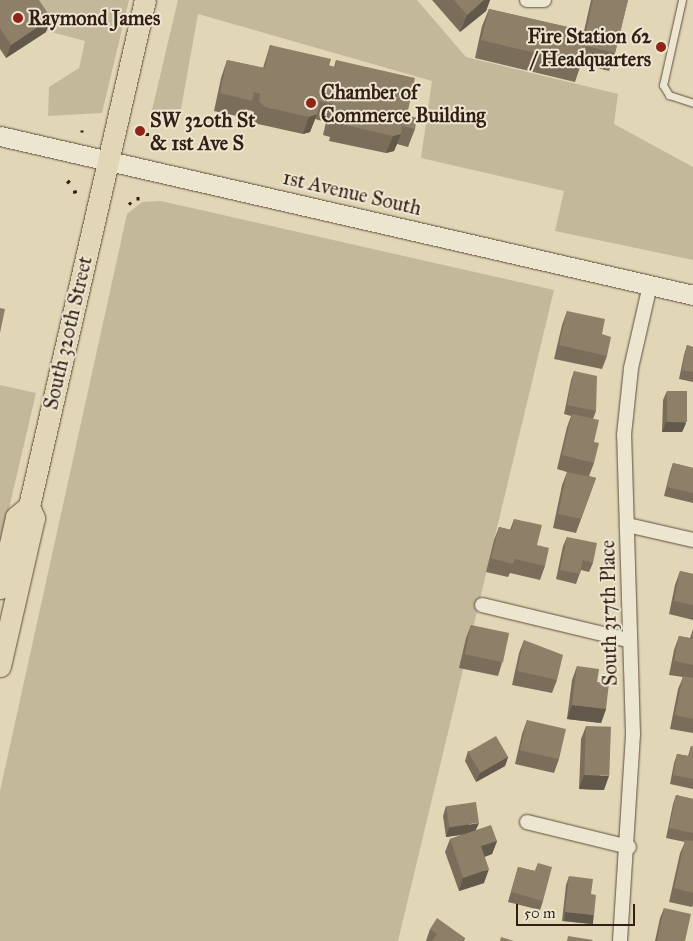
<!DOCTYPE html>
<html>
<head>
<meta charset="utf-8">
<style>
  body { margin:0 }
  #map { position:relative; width:693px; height:941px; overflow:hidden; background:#e1d7b7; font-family:"IM FELL Great Primer",serif }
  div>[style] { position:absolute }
  .green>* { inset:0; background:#c4b89b }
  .path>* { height:3px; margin-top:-1.5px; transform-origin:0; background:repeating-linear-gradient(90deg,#341f14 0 4px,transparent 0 6.5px) }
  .roads { filter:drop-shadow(0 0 1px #5f4d3d) drop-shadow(0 0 1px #5f4d3d) }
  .service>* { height:7px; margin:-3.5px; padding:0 3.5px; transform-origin:3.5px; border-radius:3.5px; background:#ece5d0 }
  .minor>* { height:14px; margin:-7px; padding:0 7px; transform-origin:7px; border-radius:7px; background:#ece5d0 }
  .secondary>* { height:19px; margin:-9.5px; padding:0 9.5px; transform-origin:9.5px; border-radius:9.5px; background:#ece5d0 }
  .primary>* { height:21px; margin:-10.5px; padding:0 10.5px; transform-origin:10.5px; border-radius:10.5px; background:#e1d7b7 }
  .wall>* { inset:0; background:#7a6d5a }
  .shaded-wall>* { inset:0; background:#63594a; transform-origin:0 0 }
  .building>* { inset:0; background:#8e7f69; transform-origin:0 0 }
  .dots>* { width:14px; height:14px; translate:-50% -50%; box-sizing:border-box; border:2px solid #ece5d0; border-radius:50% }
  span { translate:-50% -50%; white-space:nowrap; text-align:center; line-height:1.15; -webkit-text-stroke:4px #ece5d0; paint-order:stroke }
  .poi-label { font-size:20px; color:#341f14; font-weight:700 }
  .left { translate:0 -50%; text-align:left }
  .right { translate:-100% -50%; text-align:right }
  .street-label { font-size:20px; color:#341f14 }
  .scale { position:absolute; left:516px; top:904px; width:119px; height:22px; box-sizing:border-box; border:2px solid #341f14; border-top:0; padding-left:6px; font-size:15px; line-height:18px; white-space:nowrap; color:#341f14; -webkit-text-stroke:4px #ece5d0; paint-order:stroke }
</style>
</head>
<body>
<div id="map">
  <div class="green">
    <div style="clip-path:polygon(26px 0,129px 0,102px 113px,48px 116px,49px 87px,79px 68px,85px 41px,44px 30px)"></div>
    <div style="clip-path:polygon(178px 0,417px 0,466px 57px,618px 94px,614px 124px,693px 167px,693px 260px,555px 231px,564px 191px,421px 158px,432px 81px,198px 14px,181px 109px,152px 110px)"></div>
    <div style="clip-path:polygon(161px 201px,554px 290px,398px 941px,0 941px,0 791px,127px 214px,142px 202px)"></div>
    <div style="clip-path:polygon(0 385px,36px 393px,0 547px)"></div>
  </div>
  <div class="path">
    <div style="left:82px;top:132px;width:2px;rotate:-90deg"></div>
    <div style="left:145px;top:134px;width:4px"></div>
    <div style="left:152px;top:146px;width:5px;rotate:-53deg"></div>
    <div style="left:67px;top:183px;width:4px;rotate:-45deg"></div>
    <div style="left:73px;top:192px;width:4px;rotate:-14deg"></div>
    <div style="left:138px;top:200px;width:4px;rotate:-90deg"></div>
    <div style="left:129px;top:202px;width:3px;rotate:45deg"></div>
  </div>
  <div class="roads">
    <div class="service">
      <div style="left:682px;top:0;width:87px;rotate:102.6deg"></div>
      <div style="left:663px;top:85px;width:12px;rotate:59deg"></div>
      <div style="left:669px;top:95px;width:25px;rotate:18deg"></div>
    </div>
    <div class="minor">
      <div style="left:527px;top:0;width:17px"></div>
      <div style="left:627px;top:525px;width:68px;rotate:12.8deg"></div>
      <div style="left:482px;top:605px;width:150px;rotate:13.5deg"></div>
      <div style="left:527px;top:822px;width:105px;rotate:13.8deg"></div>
      <div style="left:620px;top:941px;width:207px;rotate:-86.4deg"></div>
      <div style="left:633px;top:734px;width:299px;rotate:-91.7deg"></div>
      <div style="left:624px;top:435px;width:67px;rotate:-84deg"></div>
      <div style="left:631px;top:368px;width:85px;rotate:-77.1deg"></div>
    </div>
    <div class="secondary">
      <div style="left:0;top:136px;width:711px;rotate:12.92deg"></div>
    </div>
    <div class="primary">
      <div style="left:0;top:588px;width:73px;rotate:-77.3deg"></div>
      <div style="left:16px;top:517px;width:17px;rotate:-40deg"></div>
      <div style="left:29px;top:506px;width:519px;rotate:-77.09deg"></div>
      <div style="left:0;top:666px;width:152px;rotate:-77.1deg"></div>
      <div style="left:34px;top:518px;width:13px;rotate:-113deg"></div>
    </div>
  </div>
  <div class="wall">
    <div style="clip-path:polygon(0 0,46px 32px,6px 58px,0 49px)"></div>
    <div style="clip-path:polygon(432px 0,490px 0,486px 11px,460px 32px)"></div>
    <div style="clip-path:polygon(591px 0,628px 0,615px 53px,609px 71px,581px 64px,575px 82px,475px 58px,482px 26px,489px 9px,584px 31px)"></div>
    <div style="clip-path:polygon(270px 45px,334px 67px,336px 60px,407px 115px,415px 129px,408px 147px,397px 144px,394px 151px,386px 153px,329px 141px,330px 137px,323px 135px,326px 122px,315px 119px,310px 132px,303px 134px,258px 124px,252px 119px,254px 112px,249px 110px,246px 118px,214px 111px,221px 78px,227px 60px,263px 68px)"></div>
    <div style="clip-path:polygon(567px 311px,602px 334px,607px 356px,602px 369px,554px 359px,562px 325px)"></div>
    <div style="clip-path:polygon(687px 345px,693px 347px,693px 382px,679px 379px,684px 355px)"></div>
    <div style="clip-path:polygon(574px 371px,596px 411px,593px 419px,594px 463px,589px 476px,596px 478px,576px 533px,553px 528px,562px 485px,567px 472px,557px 469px,567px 427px,571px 416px,564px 414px,571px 380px)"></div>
    <div style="clip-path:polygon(667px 391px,686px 423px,682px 432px,662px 432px,663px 400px)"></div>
    <div style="clip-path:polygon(673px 463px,693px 468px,693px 503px,664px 496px,670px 472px)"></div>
    <div style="clip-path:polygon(514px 519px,537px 545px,545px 566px,540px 580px,510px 573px,508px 577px,486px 572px,494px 540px,499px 527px,510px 530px)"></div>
    <div style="clip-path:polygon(567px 537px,593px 563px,589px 572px,581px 570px,576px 584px,556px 579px,563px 546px)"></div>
    <div style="clip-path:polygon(680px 571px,693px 574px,693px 620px,669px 614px,675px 585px)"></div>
    <div style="clip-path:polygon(471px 625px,502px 663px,498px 676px,459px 668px,466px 638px)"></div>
    <div style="clip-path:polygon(693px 629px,693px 733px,670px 729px,678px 689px,683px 677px,669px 675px,674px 650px,679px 636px,690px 638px)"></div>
    <div style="clip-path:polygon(524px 640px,557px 680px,552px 693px,512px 685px,519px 653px)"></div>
    <div style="clip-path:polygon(577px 666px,597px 682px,606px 709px,601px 723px,567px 719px,572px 680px)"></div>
    <div style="clip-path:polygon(527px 720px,559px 759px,554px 773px,515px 764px,522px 734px)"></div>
    <div style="clip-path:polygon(586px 726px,604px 790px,579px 789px,581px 739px)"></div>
    <div style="clip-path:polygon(691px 746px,693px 746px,693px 789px,670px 784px,674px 763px,677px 754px,688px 756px)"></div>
    <div style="clip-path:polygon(468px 751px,508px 757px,505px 766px,476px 782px,465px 761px)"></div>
    <div style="clip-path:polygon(676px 795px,693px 799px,693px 905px,692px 907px,669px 902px,680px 853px,685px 842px,666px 838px,673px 804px)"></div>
    <div style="clip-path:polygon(446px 806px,476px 830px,497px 841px,492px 854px,485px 857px,484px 883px,459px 891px,445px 852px,450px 839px,462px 835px,446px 837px,443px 816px)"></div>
    <div style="clip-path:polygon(538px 863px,543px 901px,540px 910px,508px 902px,518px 867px,535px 871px)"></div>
    <div style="clip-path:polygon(569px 876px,591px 894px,591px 924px,562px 921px,566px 885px)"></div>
    <div style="clip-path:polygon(664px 908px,685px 941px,655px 941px,660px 918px)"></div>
    <div style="clip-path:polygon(430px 929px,465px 938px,464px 941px,426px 941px)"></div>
  </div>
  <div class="shaded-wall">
    <div style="clip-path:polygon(484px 0,490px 0,486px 11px,460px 32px,467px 15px)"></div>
    <div style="clip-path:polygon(51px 18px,46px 32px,6px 58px,11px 45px)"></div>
    <div style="clip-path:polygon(317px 114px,310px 132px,303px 134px,309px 117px)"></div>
    <div style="clip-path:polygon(401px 134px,394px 151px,386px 153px,393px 136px)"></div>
    <div style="clip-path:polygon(666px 422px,686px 423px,682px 432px,662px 432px)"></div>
    <div style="clip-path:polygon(572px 705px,606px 709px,601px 723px,567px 719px)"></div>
    <div style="clip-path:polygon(508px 757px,505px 766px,476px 782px,480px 773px)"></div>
    <div style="clip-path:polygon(584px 775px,609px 776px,604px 790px,579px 789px)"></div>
    <div style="clip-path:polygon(479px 823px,475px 832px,446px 837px,449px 828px)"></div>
    <div style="clip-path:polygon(497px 841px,492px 854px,476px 859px,481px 846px)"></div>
    <div style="clip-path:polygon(489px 869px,484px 883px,459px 891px,463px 878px)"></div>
    <div style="left:565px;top:912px;width:29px;height:9px;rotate:6deg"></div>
  </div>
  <div class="building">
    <div style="clip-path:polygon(0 0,39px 0,51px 18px,11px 45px,0 28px)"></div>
    <div style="clip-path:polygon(454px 0,484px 0,467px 15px)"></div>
    <div style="clip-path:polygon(593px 0,628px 0,615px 53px,586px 46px,581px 64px,481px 40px,489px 9px,586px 31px)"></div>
    <div style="clip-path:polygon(270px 45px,331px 59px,329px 66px,335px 67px,336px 60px,415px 78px,407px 115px,417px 118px,415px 129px,402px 126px,401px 134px,393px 136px,336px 123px,337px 119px,330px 117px,333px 104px,320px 101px,317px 114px,309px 117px,265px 107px,259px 101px,260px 94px,254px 92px,252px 101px,220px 93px,227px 60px,265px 68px)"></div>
    <div style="clip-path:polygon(0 308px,5px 309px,0 333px)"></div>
    <div style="clip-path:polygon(567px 311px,605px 319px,602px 334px,611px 337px,607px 356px,559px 345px)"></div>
    <div style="clip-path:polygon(687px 345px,693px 347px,693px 372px,682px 370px)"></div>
    <div style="clip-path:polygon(574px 371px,597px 376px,596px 411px,567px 405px)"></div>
    <div style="left:667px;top:391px;width:20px;height:31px"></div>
    <div style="clip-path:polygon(572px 414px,599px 420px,594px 442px,599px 443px,594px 463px,562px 455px)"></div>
    <div style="clip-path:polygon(673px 463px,693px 468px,693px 493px,667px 487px)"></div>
    <div style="clip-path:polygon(567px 472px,596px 478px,581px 519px,558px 514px)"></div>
    <div style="clip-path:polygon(514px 519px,542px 525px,537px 545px,549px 548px,545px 566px,515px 559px,513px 564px,491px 558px,499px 527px,512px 530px)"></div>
    <div style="clip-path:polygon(567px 537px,597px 543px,593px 563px,583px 560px,580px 574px,560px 570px)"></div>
    <div style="clip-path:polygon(680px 571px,693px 574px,693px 605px,674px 601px)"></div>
    <div style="left:471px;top:625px;width:39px;height:30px;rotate:12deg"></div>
    <div style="clip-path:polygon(693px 632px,693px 665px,674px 661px,679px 636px,692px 639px)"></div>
    <div style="clip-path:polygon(524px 640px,563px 655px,557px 680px,517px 671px)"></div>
    <div style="clip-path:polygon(577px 666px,599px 669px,597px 682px,609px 683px,606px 709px,572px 705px)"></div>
    <div style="clip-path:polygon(683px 676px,693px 678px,693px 719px,675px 715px)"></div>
    <div style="left:527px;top:720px;width:40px;height:31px;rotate:13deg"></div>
    <div style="left:586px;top:726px;width:25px;height:49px;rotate:2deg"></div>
    <div style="left:496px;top:736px;width:24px;height:32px;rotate:60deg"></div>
    <div style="clip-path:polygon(691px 746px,693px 746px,693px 779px,673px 775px,677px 754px,689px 756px)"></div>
    <div style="clip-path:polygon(676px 795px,693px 799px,693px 833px,669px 828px)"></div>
    <div style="left:476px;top:802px;width:21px;height:30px;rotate:82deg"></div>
    <div style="clip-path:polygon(491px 825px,497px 841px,481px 846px,489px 869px,463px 878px,450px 839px)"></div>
    <div style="clip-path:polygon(685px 840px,693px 841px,693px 893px,674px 888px)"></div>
    <div style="clip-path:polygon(538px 863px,552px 867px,543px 901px,511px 892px,518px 867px,535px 871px)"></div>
    <div style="clip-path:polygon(569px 876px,593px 879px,591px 894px,596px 895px,594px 915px,565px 912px)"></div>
    <div style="clip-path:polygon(664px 908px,691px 914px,685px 941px,657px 941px)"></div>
    <div style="clip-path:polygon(437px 918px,465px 938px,462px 941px,432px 941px,437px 934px,430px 929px)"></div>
    <div style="clip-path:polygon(568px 936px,593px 940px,592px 941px,567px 941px)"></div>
    <div style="clip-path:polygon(501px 937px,514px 941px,500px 941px)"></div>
  </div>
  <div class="dots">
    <div style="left:18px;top:18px;background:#8f2418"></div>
    <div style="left:661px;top:47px;background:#8f2418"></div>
    <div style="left:311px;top:103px;background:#8f2418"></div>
    <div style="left:140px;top:131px;background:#8f2418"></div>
  </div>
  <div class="poi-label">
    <span class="left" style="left:28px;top:18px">Raymond James</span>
    <span class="right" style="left:651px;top:48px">Fire Station 62<br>/ Headquarters</span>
    <span class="left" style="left:321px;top:104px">Chamber of<br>Commerce Building</span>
    <span class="left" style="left:150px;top:132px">SW 320th St<br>&amp; 1st Ave S</span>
  </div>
  <div class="street-label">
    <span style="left:352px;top:193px;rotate:13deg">1st Avenue South</span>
    <span style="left:68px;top:333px;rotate:-77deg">South 320th Street</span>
    <span style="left:609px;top:613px;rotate:-91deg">South 317th Place</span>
  </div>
  <div class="scale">50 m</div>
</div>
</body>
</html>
